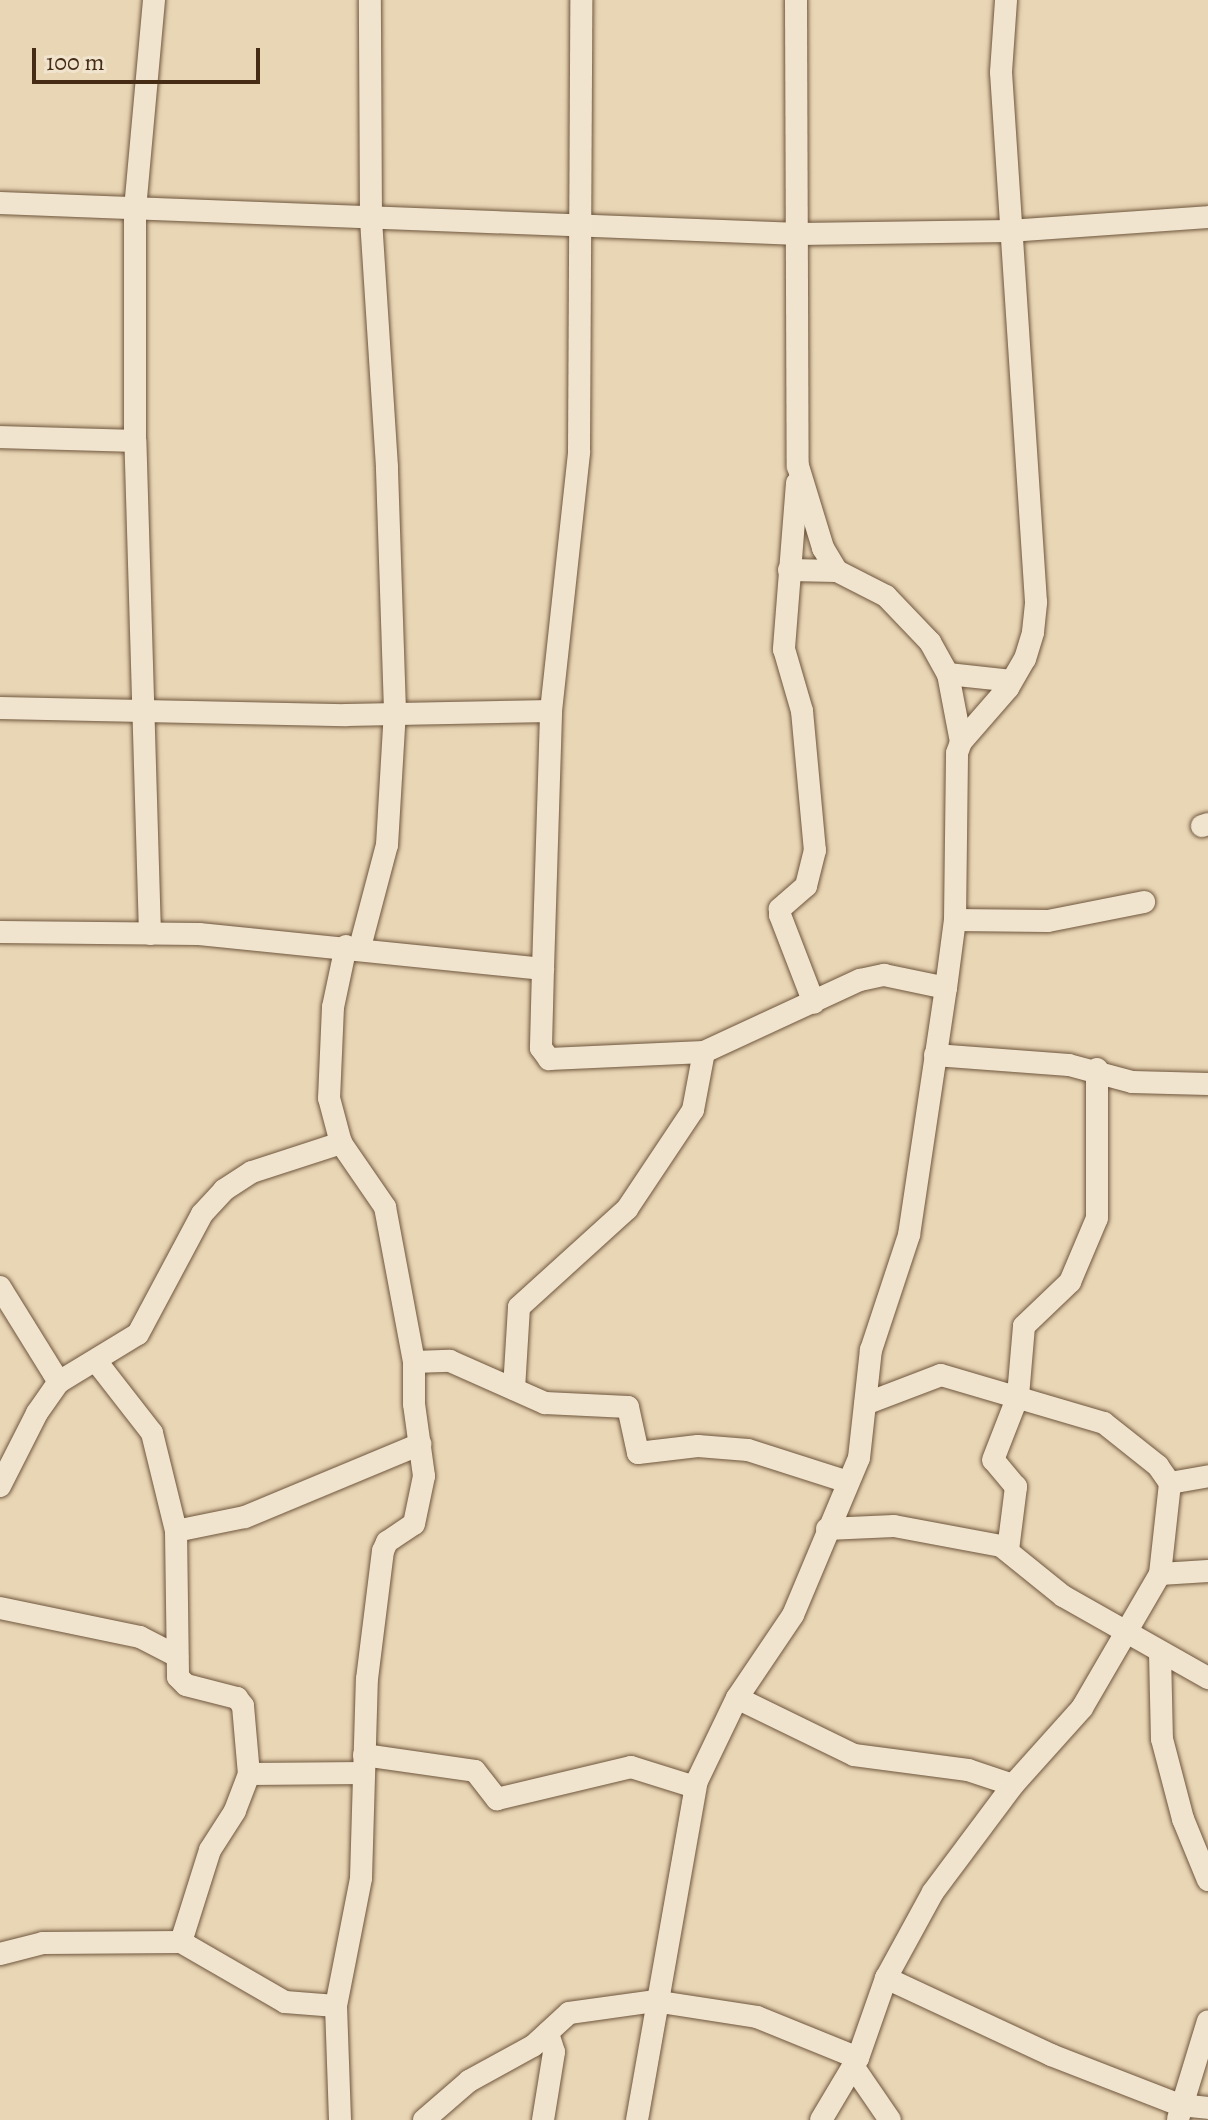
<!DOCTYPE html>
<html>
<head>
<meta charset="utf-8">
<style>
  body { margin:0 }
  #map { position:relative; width:1208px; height:2120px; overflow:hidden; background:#e9d6b5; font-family:Alegreya,serif }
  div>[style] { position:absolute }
  .roads { filter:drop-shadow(0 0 2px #6f563d) drop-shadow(0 0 2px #6f563d) }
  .minor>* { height:22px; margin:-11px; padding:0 11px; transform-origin:11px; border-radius:11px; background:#f1e4cf }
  span { translate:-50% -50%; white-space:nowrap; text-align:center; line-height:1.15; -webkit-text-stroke:6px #f1e4cf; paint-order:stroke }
  .scale { position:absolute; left:32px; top:48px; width:228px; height:36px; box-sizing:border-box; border:4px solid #462b15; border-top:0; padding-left:10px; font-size:24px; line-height:28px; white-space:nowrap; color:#462b15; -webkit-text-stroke:6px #f1e4cf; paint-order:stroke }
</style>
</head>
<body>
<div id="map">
  <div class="roads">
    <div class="minor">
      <div style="left:796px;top:0;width:466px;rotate:89.8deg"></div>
      <div style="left:798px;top:466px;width:86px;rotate:73deg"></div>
      <div style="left:823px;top:548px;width:27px;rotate:59deg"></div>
      <div style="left:837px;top:571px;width:55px;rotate:27deg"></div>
      <div style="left:886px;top:596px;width:64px;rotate:46.3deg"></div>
      <div style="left:930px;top:642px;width:37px;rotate:61deg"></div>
      <div style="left:948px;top:674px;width:69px;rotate:79.2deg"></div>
      <div style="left:0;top:203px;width:800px;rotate:2.22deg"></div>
      <div style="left:799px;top:234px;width:210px;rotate:-0.8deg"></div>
      <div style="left:1009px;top:231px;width:199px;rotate:-4deg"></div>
      <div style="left:0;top:437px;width:135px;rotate:1.7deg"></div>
      <div style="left:797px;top:483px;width:167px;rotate:94.5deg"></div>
      <div style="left:784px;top:649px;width:65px;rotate:73.8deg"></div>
      <div style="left:802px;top:711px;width:140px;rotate:84.7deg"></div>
      <div style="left:815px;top:850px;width:37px;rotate:104deg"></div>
      <div style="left:806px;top:886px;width:35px;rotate:139deg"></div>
      <div style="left:780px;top:909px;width:6px;rotate:90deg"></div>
      <div style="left:780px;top:915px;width:94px;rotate:68.9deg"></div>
      <div style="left:789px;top:570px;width:48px;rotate:1.2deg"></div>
      <div style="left:948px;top:674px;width:64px;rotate:6.2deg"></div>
      <div style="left:0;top:708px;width:346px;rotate:1.2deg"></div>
      <div style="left:346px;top:715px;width:205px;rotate:-1.1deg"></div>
      <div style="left:1202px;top:826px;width:6px;rotate:-18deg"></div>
      <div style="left:955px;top:920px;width:93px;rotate:0.6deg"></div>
      <div style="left:1048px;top:921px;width:98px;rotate:-11.2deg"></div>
      <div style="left:0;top:932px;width:199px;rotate:0.6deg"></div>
      <div style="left:199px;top:934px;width:346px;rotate:5.8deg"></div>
      <div style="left:543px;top:969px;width:258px;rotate:-88.2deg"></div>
      <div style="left:551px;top:711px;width:261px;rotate:-83.8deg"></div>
      <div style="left:579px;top:452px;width:452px;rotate:-89.7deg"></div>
      <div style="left:150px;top:934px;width:493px;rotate:-91.7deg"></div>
      <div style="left:135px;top:441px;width:232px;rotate:-90deg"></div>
      <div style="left:135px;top:209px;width:210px;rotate:-84.8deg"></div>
      <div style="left:346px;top:946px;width:62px;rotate:102deg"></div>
      <div style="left:333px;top:1007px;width:91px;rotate:92.5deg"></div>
      <div style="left:329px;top:1098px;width:47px;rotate:75.1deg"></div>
      <div style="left:341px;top:1143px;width:78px;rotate:55.5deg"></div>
      <div style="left:385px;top:1207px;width:158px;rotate:79.4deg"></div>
      <div style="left:414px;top:1362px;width:36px;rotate:-2deg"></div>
      <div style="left:450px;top:1361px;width:104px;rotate:23.9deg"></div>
      <div style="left:545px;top:1403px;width:83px;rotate:2.8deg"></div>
      <div style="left:628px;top:1407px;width:47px;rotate:77.7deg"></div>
      <div style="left:638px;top:1453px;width:60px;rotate:-6.7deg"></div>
      <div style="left:698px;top:1446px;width:50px;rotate:4.6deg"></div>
      <div style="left:748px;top:1450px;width:105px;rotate:17.7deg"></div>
      <div style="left:360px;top:947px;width:106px;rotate:-75.2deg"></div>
      <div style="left:387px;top:845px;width:134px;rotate:-86.6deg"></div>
      <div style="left:395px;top:711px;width:244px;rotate:-91.9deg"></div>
      <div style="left:387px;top:467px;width:248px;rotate:-93.7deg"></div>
      <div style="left:371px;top:220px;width:220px;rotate:-90.3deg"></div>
      <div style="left:543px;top:969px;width:79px;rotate:91.5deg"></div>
      <div style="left:541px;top:1048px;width:14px;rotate:54deg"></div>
      <div style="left:549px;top:1059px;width:155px;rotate:-2.6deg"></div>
      <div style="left:704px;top:1052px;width:172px;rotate:-24.8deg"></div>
      <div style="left:860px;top:980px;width:25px;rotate:-12deg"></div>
      <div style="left:884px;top:975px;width:63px;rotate:11.8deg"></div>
      <div style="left:935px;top:1055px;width:134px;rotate:4.3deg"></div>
      <div style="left:1069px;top:1065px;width:65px;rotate:15.1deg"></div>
      <div style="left:1132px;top:1082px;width:76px;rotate:1.5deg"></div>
      <div style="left:0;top:1287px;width:112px;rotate:58.2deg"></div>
      <div style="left:96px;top:1361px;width:91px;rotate:52.1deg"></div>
      <div style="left:152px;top:1433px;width:101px;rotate:76.2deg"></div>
      <div style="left:176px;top:1531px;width:146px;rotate:89.2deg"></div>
      <div style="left:178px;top:1677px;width:11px;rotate:45deg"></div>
      <div style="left:186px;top:1685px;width:53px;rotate:14.3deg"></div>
      <div style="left:237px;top:1698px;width:10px;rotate:53deg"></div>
      <div style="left:243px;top:1706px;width:68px;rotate:85deg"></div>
      <div style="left:249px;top:1774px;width:40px;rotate:111deg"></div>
      <div style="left:235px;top:1811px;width:46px;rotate:122.7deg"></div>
      <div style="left:210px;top:1850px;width:96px;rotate:107.5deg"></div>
      <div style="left:514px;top:1389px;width:82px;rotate:-86.5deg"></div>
      <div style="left:519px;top:1307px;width:146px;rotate:-42.2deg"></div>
      <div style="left:627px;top:1209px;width:119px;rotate:-56.3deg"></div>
      <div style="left:693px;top:1110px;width:59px;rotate:-79.3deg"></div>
      <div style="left:865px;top:1404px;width:81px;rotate:-20.9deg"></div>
      <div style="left:941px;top:1375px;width:170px;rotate:16.4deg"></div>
      <div style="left:1104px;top:1423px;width:69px;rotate:38.5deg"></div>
      <div style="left:1158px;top:1466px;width:21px;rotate:55deg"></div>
      <div style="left:0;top:1486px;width:82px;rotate:-63.1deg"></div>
      <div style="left:37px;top:1413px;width:38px;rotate:-55deg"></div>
      <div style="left:59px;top:1382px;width:92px;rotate:-31.3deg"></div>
      <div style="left:138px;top:1334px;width:136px;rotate:-61.9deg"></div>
      <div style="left:202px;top:1214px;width:33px;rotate:-47deg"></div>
      <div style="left:224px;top:1190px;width:33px;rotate:-33deg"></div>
      <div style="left:252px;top:1172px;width:94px;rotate:-18deg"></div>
      <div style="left:827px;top:1529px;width:67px;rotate:-2.6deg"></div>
      <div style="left:894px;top:1526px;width:109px;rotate:10.6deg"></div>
      <div style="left:1001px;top:1546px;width:80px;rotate:38.9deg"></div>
      <div style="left:1063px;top:1596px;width:167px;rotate:29.5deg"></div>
      <div style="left:176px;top:1531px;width:70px;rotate:-11.5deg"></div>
      <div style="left:245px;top:1517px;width:190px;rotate:-22.6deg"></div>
      <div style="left:1008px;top:1550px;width:64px;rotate:-82.8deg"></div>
      <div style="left:1016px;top:1487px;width:35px;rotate:-130deg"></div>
      <div style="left:993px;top:1460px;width:69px;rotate:-68.7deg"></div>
      <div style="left:1018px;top:1396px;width:70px;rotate:-85.1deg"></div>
      <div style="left:1024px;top:1326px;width:64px;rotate:-43.7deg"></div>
      <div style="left:1070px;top:1282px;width:69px;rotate:-67.1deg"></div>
      <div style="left:1097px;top:1218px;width:149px;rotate:-90deg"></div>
      <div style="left:1160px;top:1574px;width:48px;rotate:-3.6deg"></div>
      <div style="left:0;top:1608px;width:143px;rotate:11.7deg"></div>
      <div style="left:140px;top:1637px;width:42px;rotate:27.2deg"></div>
      <div style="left:1160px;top:1653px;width:86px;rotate:88.7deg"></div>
      <div style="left:1162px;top:1739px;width:83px;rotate:75.3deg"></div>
      <div style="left:1183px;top:1819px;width:66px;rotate:67.7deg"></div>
      <div style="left:737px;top:1698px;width:130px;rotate:26deg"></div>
      <div style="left:854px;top:1755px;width:115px;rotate:7.5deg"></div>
      <div style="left:968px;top:1770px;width:47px;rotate:18.4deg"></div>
      <div style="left:364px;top:1755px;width:112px;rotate:8.2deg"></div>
      <div style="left:475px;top:1771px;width:36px;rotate:52deg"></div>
      <div style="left:497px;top:1799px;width:138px;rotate:-13.4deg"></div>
      <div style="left:631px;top:1767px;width:67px;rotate:17.4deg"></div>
      <div style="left:249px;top:1774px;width:115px;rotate:-0.5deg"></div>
      <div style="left:0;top:1954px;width:44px;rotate:-14.3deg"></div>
      <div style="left:43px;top:1943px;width:138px;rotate:-0.4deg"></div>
      <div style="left:181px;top:1942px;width:120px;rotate:30deg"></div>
      <div style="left:285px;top:2002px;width:51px;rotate:4.5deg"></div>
      <div style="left:886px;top:1978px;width:182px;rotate:25deg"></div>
      <div style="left:1051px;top:2055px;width:138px;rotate:21.2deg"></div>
      <div style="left:1180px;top:2105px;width:28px;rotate:6deg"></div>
      <div style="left:853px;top:2066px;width:65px;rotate:55.6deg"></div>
      <div style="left:1178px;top:2119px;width:102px;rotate:-73deg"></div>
      <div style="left:340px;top:2120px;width:114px;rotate:-92deg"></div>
      <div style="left:336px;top:2006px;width:130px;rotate:-78.9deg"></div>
      <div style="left:361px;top:1878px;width:199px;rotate:-88.3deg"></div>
      <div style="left:367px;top:1679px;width:129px;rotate:-82.9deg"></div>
      <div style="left:383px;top:1551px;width:10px;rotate:-66deg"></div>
      <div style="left:387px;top:1542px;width:32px;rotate:-34deg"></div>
      <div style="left:414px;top:1524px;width:49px;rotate:-78.2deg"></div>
      <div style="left:424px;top:1476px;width:73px;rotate:-97.9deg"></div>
      <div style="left:414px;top:1404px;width:42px;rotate:-90deg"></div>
      <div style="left:424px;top:2120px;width:60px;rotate:-40.9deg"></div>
      <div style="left:469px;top:2081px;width:73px;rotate:-28.7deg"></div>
      <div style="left:533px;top:2046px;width:49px;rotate:-42.5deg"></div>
      <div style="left:569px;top:2013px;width:86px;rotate:-8deg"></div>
      <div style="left:654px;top:2001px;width:104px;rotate:8.8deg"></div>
      <div style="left:757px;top:2017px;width:109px;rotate:22.1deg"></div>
      <div style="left:543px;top:2120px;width:69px;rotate:-80.8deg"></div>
      <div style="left:554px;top:2052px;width:20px;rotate:-108deg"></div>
      <div style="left:637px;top:2120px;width:344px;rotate:-80deg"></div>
      <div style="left:697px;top:1781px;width:92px;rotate:-64.3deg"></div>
      <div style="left:737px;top:1698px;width:100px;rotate:-56deg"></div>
      <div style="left:793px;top:1615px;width:170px;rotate:-67.2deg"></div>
      <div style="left:859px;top:1458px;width:109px;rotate:-83.7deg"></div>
      <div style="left:871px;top:1350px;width:121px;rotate:-71.7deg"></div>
      <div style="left:909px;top:1235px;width:250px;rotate:-81.5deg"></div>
      <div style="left:946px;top:988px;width:69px;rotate:-82.5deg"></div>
      <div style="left:955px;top:920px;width:167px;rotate:-89.3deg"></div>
      <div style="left:957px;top:753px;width:12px;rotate:-70deg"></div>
      <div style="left:961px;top:742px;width:72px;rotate:-49deg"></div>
      <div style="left:1008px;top:688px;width:34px;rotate:-60deg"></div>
      <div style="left:1025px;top:659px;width:28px;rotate:-73deg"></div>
      <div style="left:1033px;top:632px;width:30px;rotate:-84deg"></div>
      <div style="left:1036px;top:602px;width:531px;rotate:-93.78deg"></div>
      <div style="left:1001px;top:72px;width:72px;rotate:-86deg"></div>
      <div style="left:821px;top:2120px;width:72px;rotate:-59.2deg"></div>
      <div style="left:858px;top:2058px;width:85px;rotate:-70.7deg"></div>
      <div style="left:886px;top:1978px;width:98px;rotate:-61.3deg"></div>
      <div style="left:933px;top:1892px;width:134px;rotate:-53.2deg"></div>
      <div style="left:1013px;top:1785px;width:103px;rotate:-48.1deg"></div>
      <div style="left:1082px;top:1708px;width:155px;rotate:-59.8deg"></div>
      <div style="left:1160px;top:1574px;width:92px;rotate:-83.7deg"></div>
      <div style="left:1170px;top:1483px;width:39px;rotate:-10deg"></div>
    </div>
  </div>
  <div class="scale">100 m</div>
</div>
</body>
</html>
